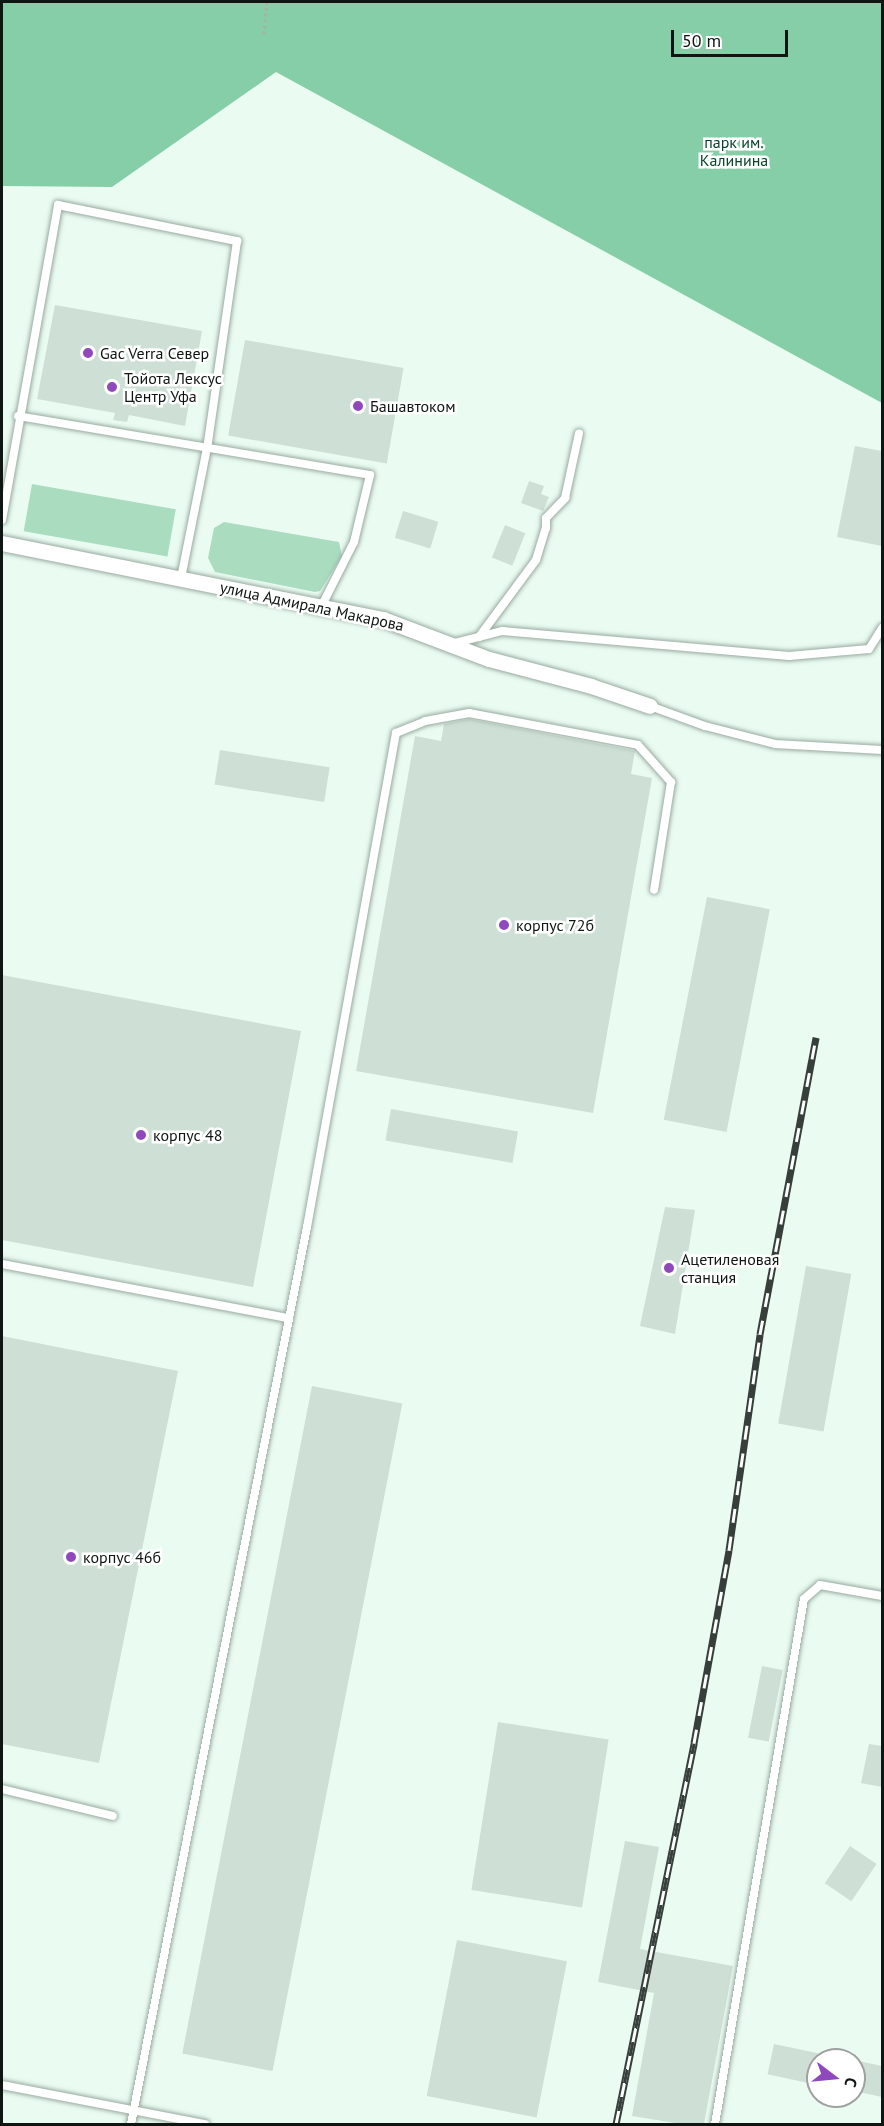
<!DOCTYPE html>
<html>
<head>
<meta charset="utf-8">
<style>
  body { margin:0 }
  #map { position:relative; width:884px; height:2126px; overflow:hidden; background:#eafcf2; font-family:"PT Sans",sans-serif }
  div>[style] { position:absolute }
  .green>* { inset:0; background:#aaddc0; transform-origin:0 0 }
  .forest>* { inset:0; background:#85cea7 }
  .building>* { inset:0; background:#cee0d5; transform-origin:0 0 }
  .path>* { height:3px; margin-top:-1.5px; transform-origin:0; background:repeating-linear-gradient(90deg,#a4b2aa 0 3px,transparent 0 6px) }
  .roads { filter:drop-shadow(0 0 2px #99aaa0) drop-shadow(0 0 2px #99aaa0) }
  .lane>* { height:8px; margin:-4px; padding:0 4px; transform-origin:4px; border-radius:4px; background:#fff }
  .street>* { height:15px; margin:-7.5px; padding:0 7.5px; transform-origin:7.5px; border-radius:7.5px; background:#fff }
  .rail>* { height:7px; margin-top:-3.5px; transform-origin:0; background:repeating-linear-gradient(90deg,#fff 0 14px,#373f3b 0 28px); box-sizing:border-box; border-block:2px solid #373f3b }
  .dots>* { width:16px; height:16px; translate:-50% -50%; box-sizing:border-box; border:3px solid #fff; border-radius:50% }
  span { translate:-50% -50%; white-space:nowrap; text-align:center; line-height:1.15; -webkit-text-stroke:5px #fff; paint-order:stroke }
  .park-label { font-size:16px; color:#06442b }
  .poi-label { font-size:16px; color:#0f1512 }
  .left { translate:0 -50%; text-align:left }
  .street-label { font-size:16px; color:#0f1512 }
  .frame { position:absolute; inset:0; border:3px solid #0f1512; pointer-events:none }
  .north { position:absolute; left:806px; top:2048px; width:60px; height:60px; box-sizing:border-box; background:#fff; border:2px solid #9fa1a0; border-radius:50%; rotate:106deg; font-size:16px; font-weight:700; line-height:24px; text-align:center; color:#0f1512 }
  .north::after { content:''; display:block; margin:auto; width:21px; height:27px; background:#9049bc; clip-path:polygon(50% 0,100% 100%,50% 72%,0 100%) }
  .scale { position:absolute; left:671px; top:30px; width:117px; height:27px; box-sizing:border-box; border:3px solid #0f1512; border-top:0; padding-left:8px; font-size:18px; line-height:21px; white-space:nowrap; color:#0f1512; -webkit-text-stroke:4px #fff; paint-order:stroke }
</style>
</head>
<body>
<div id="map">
  <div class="green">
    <div style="left:32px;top:484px;width:146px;height:48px;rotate:10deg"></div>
    <div style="clip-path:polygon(224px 522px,339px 542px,342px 556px,320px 591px,315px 592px,215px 572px,208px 558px,214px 528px)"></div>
  </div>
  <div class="forest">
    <div style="clip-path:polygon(2px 2px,882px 2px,882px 403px,276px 72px,112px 187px,2px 186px)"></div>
  </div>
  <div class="building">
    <div style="clip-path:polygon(55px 305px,202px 331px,185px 426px,129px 415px,127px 422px,113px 420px,115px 413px,37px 399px)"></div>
    <div style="left:245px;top:340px;width:161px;height:97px;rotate:10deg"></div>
    <div style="clip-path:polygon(855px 446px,882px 451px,882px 546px,837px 537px)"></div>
    <div style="clip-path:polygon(529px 481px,544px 486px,541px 494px,549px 497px,543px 511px,521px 503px)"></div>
    <div style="left:403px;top:511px;width:37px;height:28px;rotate:17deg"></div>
    <div style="left:505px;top:525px;width:22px;height:35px;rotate:22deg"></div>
    <div style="clip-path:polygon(469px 719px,635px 751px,631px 774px,652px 778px,593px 1113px,356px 1071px,415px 736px,441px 741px,444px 724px)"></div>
    <div style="left:220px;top:750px;width:111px;height:35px;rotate:9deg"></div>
    <div style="left:707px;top:897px;width:64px;height:227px;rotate:11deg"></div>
    <div style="clip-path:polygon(2px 975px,301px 1031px,253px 1287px,2px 1240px)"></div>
    <div style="left:391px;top:1109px;width:129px;height:32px;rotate:10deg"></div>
    <div style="clip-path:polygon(665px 1207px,695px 1210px,675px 1334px,640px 1326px)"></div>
    <div style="left:806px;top:1266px;width:46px;height:160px;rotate:10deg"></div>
    <div style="clip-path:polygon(2px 1336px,178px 1371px,99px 1763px,2px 1744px)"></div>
    <div style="left:312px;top:1386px;width:92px;height:680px;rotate:11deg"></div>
    <div style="left:762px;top:1666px;width:21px;height:73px;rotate:11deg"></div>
    <div style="left:498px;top:1722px;width:112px;height:170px;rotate:9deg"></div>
    <div style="clip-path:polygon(869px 1744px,882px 1746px,882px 1787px,861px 1783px)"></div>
    <div style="clip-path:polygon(625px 1841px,659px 1847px,640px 1949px,733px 1966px,704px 2124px,681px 2124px,632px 2116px,654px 1993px,598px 1982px)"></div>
    <div style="left:850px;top:1846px;width:32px;height:45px;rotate:34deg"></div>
    <div style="left:457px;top:1940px;width:112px;height:159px;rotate:11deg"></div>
    <div style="left:774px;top:2044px;width:45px;height:31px;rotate:12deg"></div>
    <div style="clip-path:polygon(854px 2060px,882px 2066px,882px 2097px,854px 2091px)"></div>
  </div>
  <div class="path">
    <div style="left:264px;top:34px;width:32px;rotate:-85deg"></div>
  </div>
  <div class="roads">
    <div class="lane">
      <div style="left:18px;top:416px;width:357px;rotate:9.5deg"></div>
      <div style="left:370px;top:475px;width:69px;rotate:103.4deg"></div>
      <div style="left:354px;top:542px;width:71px;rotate:116.9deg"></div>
      <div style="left:2px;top:520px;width:320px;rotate:-79.9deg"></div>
      <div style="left:58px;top:205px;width:183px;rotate:11.4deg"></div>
      <div style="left:237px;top:241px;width:209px;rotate:98.2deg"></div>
      <div style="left:207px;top:448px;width:133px;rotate:101.3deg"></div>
      <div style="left:479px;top:637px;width:96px;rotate:-53.5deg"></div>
      <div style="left:536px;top:560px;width:34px;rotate:-73deg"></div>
      <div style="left:546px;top:528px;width:10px;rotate:-90deg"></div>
      <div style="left:546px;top:518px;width:28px;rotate:-46deg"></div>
      <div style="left:565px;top:498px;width:66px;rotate:-77.8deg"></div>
      <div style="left:455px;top:643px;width:49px;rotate:-14.3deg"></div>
      <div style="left:502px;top:631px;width:288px;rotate:5deg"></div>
      <div style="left:789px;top:656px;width:80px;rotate:-5deg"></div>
      <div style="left:869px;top:649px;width:25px;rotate:-58deg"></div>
      <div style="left:650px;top:706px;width:59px;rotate:20deg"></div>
      <div style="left:705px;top:726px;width:72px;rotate:14.4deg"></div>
      <div style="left:775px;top:744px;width:107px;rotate:3.2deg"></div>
      <div style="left:2px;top:1264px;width:292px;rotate:10.7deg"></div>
      <div style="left:2px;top:1789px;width:114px;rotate:13.7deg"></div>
      <div style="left:2px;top:2085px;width:207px;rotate:10.9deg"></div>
      <div style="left:131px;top:2124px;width:914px;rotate:-78.9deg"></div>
      <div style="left:307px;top:1227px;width:502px;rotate:-79.79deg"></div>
      <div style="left:396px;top:733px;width:31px;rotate:-22deg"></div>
      <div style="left:425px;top:721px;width:45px;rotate:-10.3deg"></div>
      <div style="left:469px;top:713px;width:172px;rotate:10.7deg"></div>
      <div style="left:638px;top:745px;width:50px;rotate:48.3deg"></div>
      <div style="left:671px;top:782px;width:109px;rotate:98.9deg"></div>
      <div style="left:715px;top:2124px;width:532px;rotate:-80.38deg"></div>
      <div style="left:804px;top:1599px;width:21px;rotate:-41deg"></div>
      <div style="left:820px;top:1585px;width:63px;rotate:10.1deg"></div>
    </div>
    <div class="street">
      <div style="left:2px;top:543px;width:389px;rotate:11.3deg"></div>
      <div style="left:383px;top:619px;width:113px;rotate:20.7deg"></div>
      <div style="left:489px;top:659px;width:106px;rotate:14.8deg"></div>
      <div style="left:591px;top:686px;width:62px;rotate:18.7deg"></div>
    </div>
  </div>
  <div class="rail">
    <div style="left:616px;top:2124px;width:389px;rotate:-78.4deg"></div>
    <div style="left:694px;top:1743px;width:196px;rotate:-79.7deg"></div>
    <div style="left:729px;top:1550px;width:218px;rotate:-81.8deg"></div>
    <div style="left:760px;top:1334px;width:302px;rotate:-79.3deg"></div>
  </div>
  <div class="dots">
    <div style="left:88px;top:353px;background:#9049bc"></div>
    <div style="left:112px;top:387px;background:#9049bc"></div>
    <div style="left:358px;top:406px;background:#9049bc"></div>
    <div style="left:504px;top:925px;background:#9049bc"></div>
    <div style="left:141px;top:1135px;background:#9049bc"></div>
    <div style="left:669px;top:1268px;background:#9049bc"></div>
    <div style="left:71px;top:1557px;background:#9049bc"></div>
  </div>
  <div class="park-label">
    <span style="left:734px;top:151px">парк им.<br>Калинина</span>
  </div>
  <div class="poi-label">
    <span class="left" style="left:100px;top:353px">Gac Verra Север</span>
    <span class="left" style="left:124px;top:387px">Тойота Лексус<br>Центр Уфа</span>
    <span class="left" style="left:370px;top:406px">Башавтоком</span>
    <span class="left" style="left:516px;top:925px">корпус 72б</span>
    <span class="left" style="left:153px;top:1135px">корпус 48</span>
    <span class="left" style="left:681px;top:1268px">Ацетиленовая<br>станция</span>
    <span class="left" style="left:83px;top:1557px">корпус 46б</span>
  </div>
  <div class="street-label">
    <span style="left:312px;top:606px;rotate:12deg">улица Адмирала Макарова</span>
  </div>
  <div class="frame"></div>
  <div class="north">С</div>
  <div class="scale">50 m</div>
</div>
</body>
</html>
